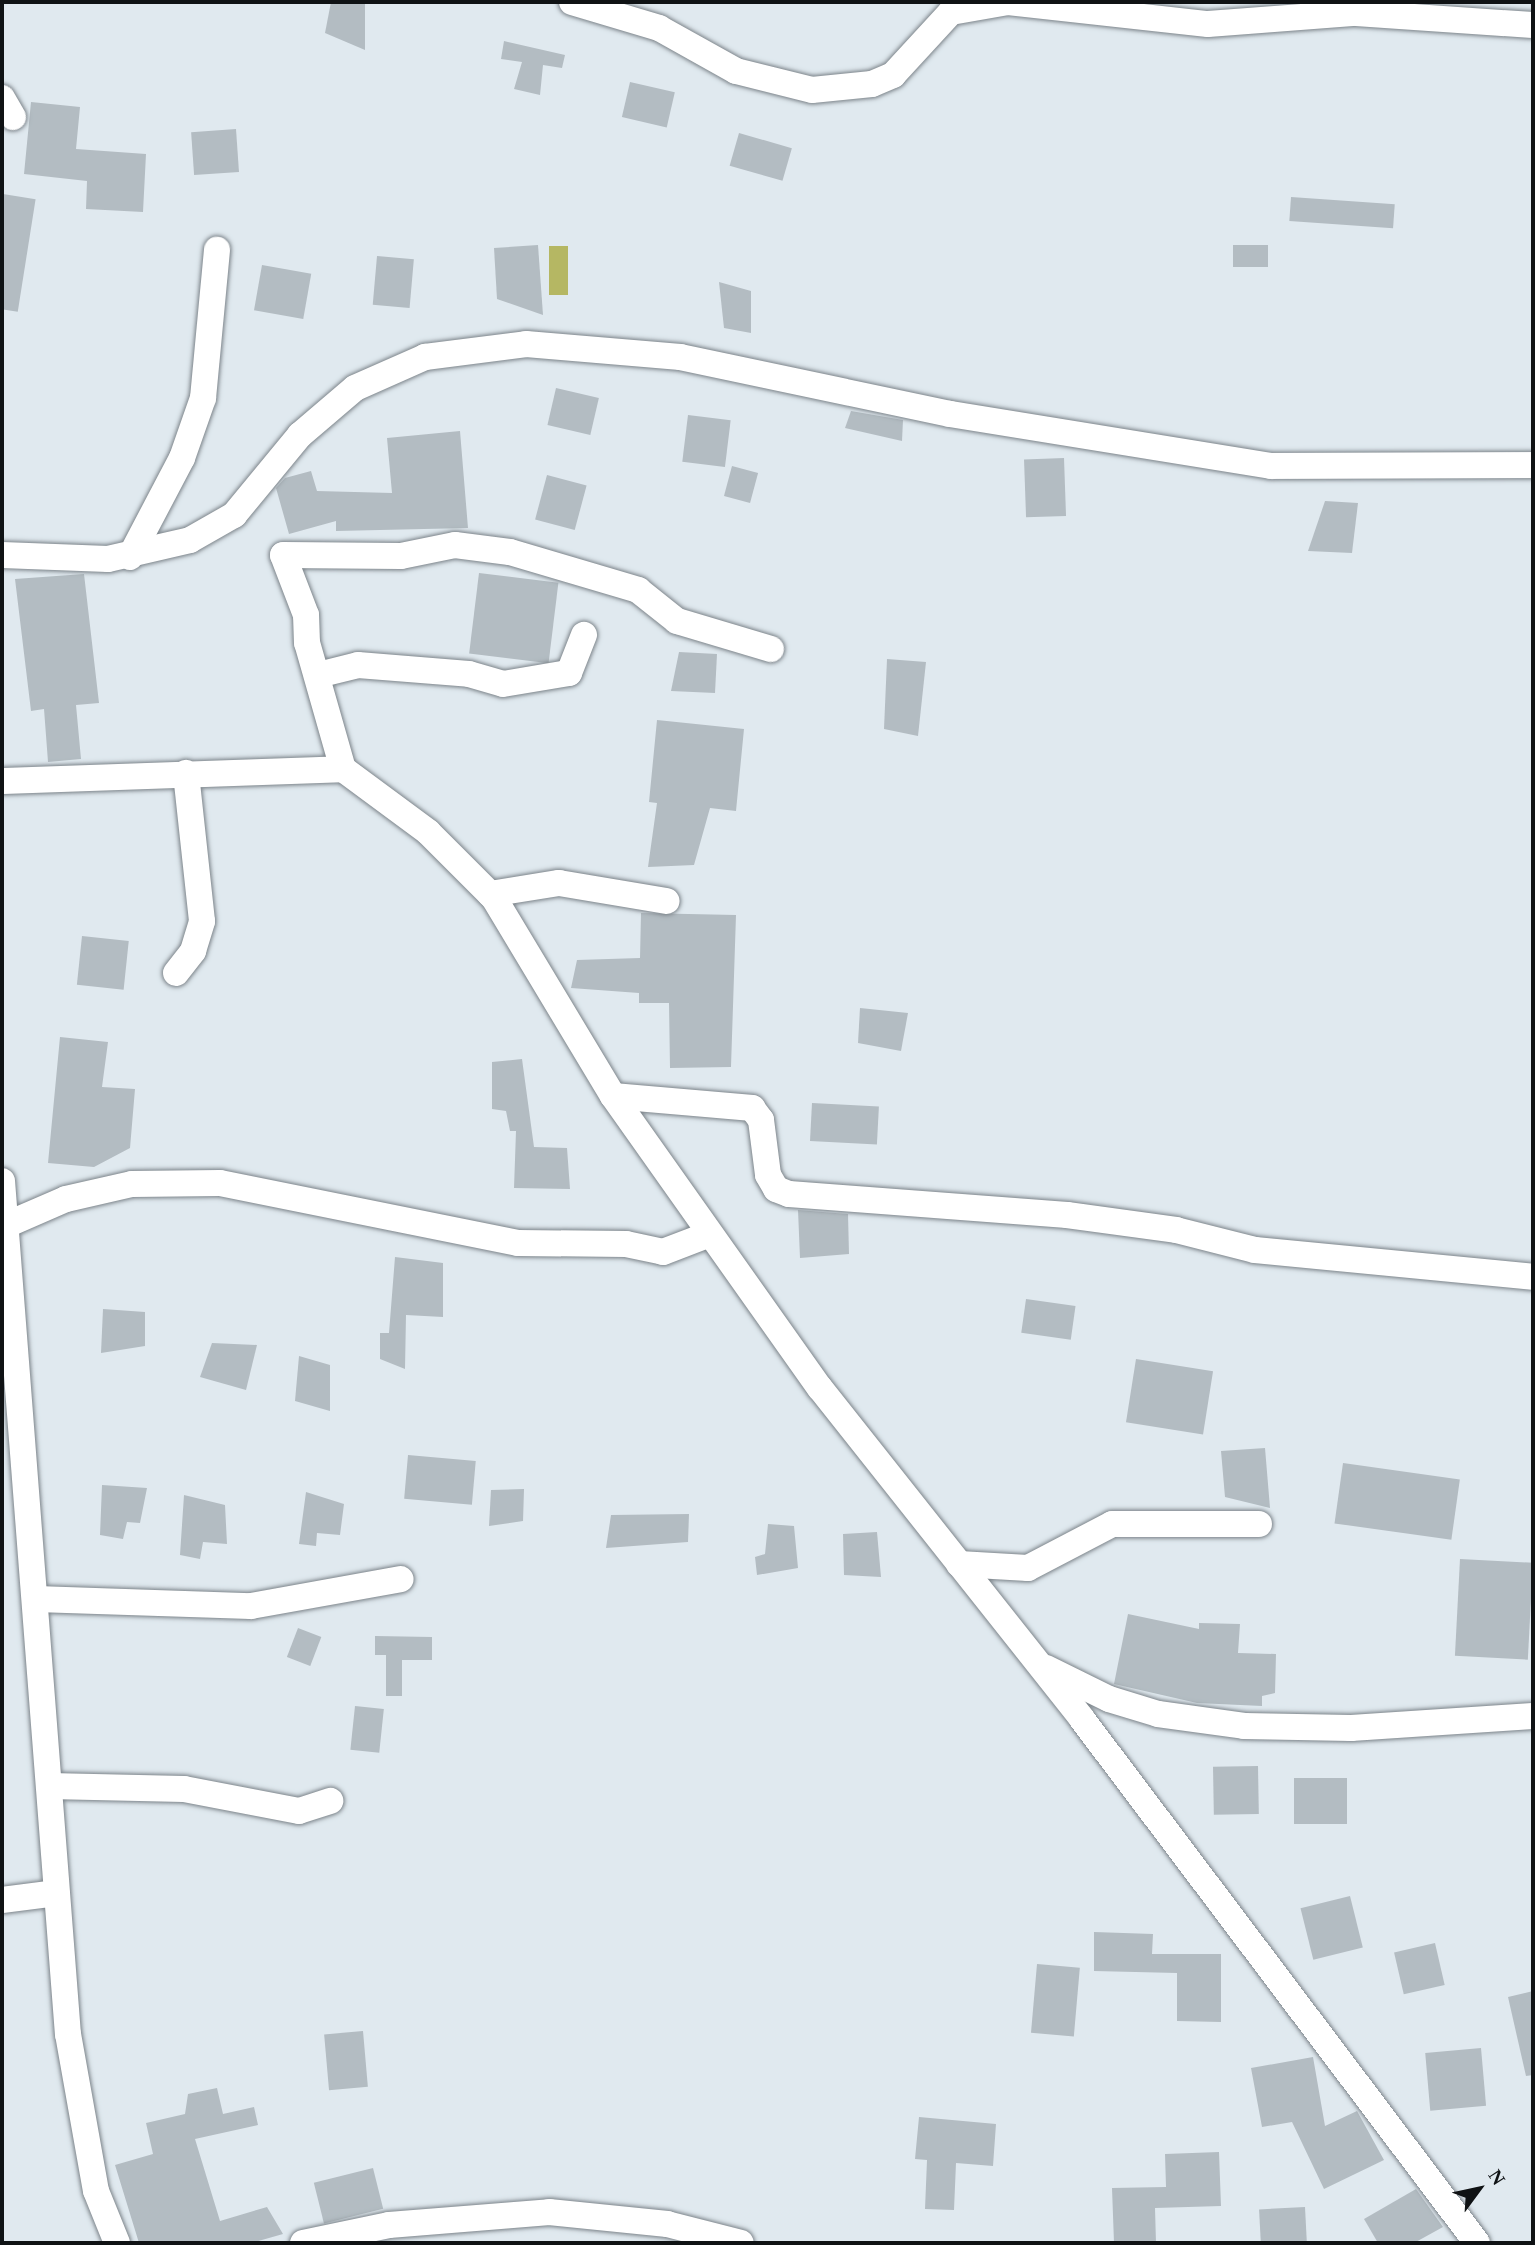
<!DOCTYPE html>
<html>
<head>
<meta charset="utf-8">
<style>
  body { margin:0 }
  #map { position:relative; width:1535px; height:2245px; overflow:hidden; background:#e0e9ef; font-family:"Times New Roman",serif }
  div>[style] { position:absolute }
  .water>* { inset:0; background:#b5b763; transform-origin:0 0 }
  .building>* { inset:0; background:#b3bcc2; transform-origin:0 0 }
  .roads { filter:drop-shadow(0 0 2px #7c848a) drop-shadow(0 0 2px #7c848a) }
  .minor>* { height:26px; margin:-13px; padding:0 13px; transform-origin:13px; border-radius:13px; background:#fff }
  span { translate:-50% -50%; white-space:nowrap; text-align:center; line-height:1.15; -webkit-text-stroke:6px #e0e9ef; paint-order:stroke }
  .frame { position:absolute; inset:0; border:4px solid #0f1214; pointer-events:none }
  .north { position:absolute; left:1444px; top:2154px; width:70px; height:70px; -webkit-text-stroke:5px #e0e9ef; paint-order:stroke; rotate:57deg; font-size:19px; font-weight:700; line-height:28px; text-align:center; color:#0f1214 }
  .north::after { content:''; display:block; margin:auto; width:24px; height:32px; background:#0f1214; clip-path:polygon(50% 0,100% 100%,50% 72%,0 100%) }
</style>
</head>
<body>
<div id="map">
  <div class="water">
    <div style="left:549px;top:246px;width:19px;height:49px"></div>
  </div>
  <div class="building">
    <div style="clip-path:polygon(331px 2px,365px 2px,365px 50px,325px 33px)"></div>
    <div style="clip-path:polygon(504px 41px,565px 55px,562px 68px,543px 65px,540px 95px,514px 89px,522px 62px,501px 59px)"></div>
    <div style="left:630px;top:82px;width:46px;height:36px;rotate:13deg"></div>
    <div style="clip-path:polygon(31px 102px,80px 107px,76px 149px,146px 154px,143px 212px,86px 209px,87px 181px,24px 174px)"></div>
    <div style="left:236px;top:129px;width:43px;height:45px;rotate:86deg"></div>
    <div style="left:739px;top:133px;width:55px;height:34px;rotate:16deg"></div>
    <div style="left:3px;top:194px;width:33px;height:114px;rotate:9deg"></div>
    <div style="left:1291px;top:197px;width:104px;height:24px;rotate:4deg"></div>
    <div style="clip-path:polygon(538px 245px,543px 315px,497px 299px,494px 248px)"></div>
    <div style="left:1233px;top:245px;width:35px;height:22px"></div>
    <div style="left:377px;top:256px;width:37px;height:49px;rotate:5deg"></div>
    <div style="left:262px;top:265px;width:50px;height:46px;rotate:10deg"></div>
    <div style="clip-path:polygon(719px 282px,751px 291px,751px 333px,724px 328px)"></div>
    <div style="left:556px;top:388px;width:44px;height:38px;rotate:13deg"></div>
    <div style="clip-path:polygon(851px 411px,903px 420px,902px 441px,845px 428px)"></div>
    <div style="left:688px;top:415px;width:43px;height:47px;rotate:7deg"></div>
    <div style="clip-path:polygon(460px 431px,468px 528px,336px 531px,336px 521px,289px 534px,276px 488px,285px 478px,311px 471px,317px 491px,392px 493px,387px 438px)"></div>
    <div style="left:1064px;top:458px;width:58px;height:40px;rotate:88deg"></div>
    <div style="left:732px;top:466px;width:27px;height:31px;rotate:15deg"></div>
    <div style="left:547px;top:475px;width:41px;height:46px;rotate:15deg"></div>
    <div style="clip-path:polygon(1325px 501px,1358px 503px,1352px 553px,1308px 551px)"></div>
    <div style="left:479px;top:573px;width:80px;height:81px;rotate:7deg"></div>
    <div style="clip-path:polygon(84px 574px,99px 703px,76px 705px,81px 759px,48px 762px,44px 709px,31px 711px,15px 579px)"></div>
    <div style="clip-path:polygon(679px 652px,717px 654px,715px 693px,671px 691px)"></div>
    <div style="clip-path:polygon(887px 659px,926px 662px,918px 736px,884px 729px)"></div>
    <div style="clip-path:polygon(657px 720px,744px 729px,736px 811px,710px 808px,694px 865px,648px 867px,657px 803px,649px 802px)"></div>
    <div style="clip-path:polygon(641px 913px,736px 915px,731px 1067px,670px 1068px,669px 1003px,639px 1003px,639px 993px,571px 988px,577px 960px,640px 958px)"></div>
    <div style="left:82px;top:936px;width:47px;height:49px;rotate:6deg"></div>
    <div style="clip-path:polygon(860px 1008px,908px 1013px,901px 1051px,858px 1043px)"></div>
    <div style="clip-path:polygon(60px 1037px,108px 1042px,102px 1087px,135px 1089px,130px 1148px,94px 1167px,48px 1163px)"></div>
    <div style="clip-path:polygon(522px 1059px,534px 1147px,567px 1148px,570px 1189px,514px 1188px,516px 1131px,510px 1131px,506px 1111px,492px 1109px,492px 1062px)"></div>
    <div style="left:812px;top:1103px;width:67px;height:38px;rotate:3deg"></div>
    <div style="clip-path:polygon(798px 1210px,848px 1214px,849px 1254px,800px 1258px)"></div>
    <div style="clip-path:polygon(395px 1257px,443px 1263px,443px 1317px,406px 1315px,405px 1369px,380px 1359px,380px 1333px,389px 1333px)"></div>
    <div style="left:1026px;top:1299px;width:50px;height:34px;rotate:8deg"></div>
    <div style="clip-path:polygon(103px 1309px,145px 1312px,145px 1346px,101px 1353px)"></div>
    <div style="clip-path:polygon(212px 1343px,257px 1345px,246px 1390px,200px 1377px)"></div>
    <div style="clip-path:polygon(299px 1356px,330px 1365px,330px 1411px,295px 1401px)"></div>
    <div style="left:1136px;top:1359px;width:78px;height:64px;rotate:9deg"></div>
    <div style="clip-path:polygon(1265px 1448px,1270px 1508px,1225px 1497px,1221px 1451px)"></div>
    <div style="left:408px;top:1455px;width:68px;height:44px;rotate:5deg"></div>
    <div style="left:1343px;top:1463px;width:118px;height:61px;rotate:8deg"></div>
    <div style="clip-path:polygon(102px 1485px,147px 1488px,140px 1523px,127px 1522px,123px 1539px,100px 1535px)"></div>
    <div style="clip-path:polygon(524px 1489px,523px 1521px,489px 1526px,491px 1490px)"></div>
    <div style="clip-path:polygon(306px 1492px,344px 1504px,340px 1535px,317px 1533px,316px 1546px,299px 1544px)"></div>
    <div style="clip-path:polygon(184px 1495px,225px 1505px,227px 1544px,203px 1542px,200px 1559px,180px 1555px)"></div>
    <div style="clip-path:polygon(689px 1514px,688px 1542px,606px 1548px,611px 1515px)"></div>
    <div style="clip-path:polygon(768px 1524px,794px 1526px,798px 1568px,757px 1575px,755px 1557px,765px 1554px)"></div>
    <div style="clip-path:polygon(877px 1532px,881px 1577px,844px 1575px,843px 1534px)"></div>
    <div style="left:1460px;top:1559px;width:73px;height:97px;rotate:3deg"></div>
    <div style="clip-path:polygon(1128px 1614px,1199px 1629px,1199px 1623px,1240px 1624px,1238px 1653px,1276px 1654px,1275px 1693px,1262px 1696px,1262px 1706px,1197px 1703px,1114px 1684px)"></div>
    <div style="left:298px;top:1628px;width:25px;height:31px;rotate:21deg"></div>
    <div style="clip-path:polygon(375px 1636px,432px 1637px,432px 1660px,402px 1660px,402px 1696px,386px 1696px,386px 1655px,375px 1655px)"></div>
    <div style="left:355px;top:1706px;width:29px;height:44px;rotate:6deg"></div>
    <div style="left:1258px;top:1766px;width:48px;height:45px;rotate:89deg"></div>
    <div style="left:1294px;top:1778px;width:53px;height:46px"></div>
    <div style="left:1350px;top:1896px;width:53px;height:51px;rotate:76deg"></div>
    <div style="clip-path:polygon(1094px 1932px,1153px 1934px,1152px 1954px,1221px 1954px,1221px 2022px,1177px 2021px,1177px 1973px,1094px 1971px)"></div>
    <div style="left:1435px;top:1943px;width:43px;height:42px;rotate:77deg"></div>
    <div style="left:1037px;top:1964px;width:43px;height:69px;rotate:5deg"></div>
    <div style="clip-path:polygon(1533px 1991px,1533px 2075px,1526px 2076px,1508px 1997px)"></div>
    <div style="left:363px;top:2031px;width:56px;height:39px;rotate:85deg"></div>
    <div style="left:1481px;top:2048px;width:58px;height:56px;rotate:85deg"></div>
    <div style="clip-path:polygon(1313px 2057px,1325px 2126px,1357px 2111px,1384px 2160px,1324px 2189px,1292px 2122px,1262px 2127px,1251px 2068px)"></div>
    <div style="clip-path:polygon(217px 2088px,223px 2114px,254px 2107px,258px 2125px,195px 2139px,220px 2221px,267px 2207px,283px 2234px,251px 2243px,139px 2243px,115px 2165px,153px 2154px,146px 2123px,185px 2114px,188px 2094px)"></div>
    <div style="clip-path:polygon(919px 2117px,996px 2124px,993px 2166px,956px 2163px,954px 2210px,925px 2209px,927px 2160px,915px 2159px)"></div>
    <div style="clip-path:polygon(1219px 2152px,1221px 2206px,1155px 2208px,1156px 2243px,1114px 2243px,1112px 2188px,1166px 2187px,1165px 2154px)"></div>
    <div style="left:373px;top:2168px;width:42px;height:61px;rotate:76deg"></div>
    <div style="clip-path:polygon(1416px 2189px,1443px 2227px,1414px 2243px,1378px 2243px,1364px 2219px)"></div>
    <div style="left:1305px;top:2207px;width:36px;height:46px;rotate:87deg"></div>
  </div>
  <div class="roads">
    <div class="minor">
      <div style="left:572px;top:2px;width:91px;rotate:16.6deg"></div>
      <div style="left:659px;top:28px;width:88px;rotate:29.2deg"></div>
      <div style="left:736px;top:71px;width:78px;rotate:14deg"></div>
      <div style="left:812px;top:90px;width:60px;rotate:-5.7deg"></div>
      <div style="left:872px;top:84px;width:23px;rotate:-23deg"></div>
      <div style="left:893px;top:75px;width:86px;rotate:-47.4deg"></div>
      <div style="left:951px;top:12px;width:58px;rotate:-10deg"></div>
      <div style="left:1008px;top:2px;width:201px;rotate:6.3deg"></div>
      <div style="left:1208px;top:24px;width:148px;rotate:-4.3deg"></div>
      <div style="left:1356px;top:13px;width:177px;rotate:3.9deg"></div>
      <div style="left:2px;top:98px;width:22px;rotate:60deg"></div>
      <div style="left:2px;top:555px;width:106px;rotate:2.2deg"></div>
      <div style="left:108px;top:559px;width:84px;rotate:-13deg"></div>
      <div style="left:190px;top:540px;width:51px;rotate:-29.6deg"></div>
      <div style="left:234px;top:515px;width:104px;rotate:-50.5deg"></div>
      <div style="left:300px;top:435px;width:72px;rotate:-40.5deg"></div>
      <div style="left:355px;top:388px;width:77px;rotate:-23.9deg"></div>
      <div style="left:425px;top:357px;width:102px;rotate:-7.3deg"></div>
      <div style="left:526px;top:344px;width:155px;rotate:4.8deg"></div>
      <div style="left:680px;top:357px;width:276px;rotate:11.9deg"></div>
      <div style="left:950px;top:414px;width:325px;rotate:9.2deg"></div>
      <div style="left:1271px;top:466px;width:262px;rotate:-0.2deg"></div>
      <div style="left:130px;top:557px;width:112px;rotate:-62.3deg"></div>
      <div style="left:182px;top:458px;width:64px;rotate:-70.7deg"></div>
      <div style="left:203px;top:398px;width:149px;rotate:-84.6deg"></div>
      <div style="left:318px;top:675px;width:41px;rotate:-14deg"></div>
      <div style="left:358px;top:665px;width:111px;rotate:4.6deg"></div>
      <div style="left:469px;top:674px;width:35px;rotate:16deg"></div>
      <div style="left:503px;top:684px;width:67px;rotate:-9.5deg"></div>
      <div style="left:569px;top:673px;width:41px;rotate:-68.5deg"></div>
      <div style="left:343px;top:769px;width:131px;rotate:-105.9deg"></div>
      <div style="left:307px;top:643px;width:28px;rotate:-92deg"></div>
      <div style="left:306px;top:615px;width:64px;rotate:-111deg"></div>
      <div style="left:283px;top:555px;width:118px;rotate:0.5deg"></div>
      <div style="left:401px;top:556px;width:55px;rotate:-11.5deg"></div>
      <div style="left:455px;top:545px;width:55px;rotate:7.3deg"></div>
      <div style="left:510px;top:552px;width:134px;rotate:16.5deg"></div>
      <div style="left:638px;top:590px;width:50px;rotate:38.5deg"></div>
      <div style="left:677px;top:621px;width:98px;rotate:16.6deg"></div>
      <div style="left:2px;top:781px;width:341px;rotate:-2deg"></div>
      <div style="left:343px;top:769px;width:106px;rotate:36.5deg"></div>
      <div style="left:428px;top:832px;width:93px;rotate:45deg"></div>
      <div style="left:494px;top:898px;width:231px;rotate:59deg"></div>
      <div style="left:613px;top:1096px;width:358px;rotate:54.7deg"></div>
      <div style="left:820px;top:1388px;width:422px;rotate:51.6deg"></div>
      <div style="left:1082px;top:1719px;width:656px;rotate:52.99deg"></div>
      <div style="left:490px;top:894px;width:70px;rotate:-9.1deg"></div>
      <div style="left:559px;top:883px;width:109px;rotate:9.5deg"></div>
      <div style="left:176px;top:973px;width:28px;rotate:-52deg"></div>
      <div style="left:193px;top:951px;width:31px;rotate:-73deg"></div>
      <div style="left:202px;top:921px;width:149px;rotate:-96.2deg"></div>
      <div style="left:613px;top:1096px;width:140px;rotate:4.9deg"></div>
      <div style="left:752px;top:1108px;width:15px;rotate:53deg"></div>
      <div style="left:761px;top:1120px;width:55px;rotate:82.7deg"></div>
      <div style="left:768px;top:1175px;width:16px;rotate:60deg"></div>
      <div style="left:776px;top:1189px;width:14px;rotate:21deg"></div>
      <div style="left:789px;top:1194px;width:279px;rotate:4.3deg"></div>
      <div style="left:1067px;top:1215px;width:110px;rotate:7.8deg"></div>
      <div style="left:1176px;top:1230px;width:81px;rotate:14.2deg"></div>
      <div style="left:1255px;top:1250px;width:279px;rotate:5.5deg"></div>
      <div style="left:2px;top:1181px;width:856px;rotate:85.58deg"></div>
      <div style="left:68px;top:2034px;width:159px;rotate:79.9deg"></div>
      <div style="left:96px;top:2191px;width:56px;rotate:68deg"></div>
      <div style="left:6px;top:1225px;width:65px;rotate:-23.4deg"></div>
      <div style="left:66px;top:1199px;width:68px;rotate:-12.8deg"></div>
      <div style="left:132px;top:1184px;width:88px;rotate:-0.7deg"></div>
      <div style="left:220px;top:1183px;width:304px;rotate:11.4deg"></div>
      <div style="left:518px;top:1243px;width:108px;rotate:0.5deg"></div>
      <div style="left:626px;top:1244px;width:38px;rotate:12deg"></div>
      <div style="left:663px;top:1252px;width:50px;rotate:-21deg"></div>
      <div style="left:959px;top:1564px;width:69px;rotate:3.3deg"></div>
      <div style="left:1028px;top:1568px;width:95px;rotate:-27.6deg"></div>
      <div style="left:1112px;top:1524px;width:147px"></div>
      <div style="left:36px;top:1599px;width:215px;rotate:1.9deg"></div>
      <div style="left:251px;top:1606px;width:152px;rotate:-10.2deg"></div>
      <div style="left:1046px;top:1668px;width:70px;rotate:26.2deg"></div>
      <div style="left:1109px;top:1699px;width:51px;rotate:17deg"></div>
      <div style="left:1158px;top:1714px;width:87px;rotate:7.9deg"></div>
      <div style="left:1244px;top:1726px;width:107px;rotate:1.1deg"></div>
      <div style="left:1351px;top:1728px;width:182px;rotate:-3.8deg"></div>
      <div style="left:49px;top:1786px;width:135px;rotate:1.3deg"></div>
      <div style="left:184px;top:1789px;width:117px;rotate:10.8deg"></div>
      <div style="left:299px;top:1811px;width:33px;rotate:-18deg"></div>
      <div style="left:2px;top:1900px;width:55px;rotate:-7.3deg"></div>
      <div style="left:303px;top:2243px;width:88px;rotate:-11.8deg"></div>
      <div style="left:389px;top:2225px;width:161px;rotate:-4.6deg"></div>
      <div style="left:549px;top:2212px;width:119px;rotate:5.8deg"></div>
      <div style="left:667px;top:2224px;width:76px;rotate:14.4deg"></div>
    </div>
  </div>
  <div class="frame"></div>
  <div class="north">N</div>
</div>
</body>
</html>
